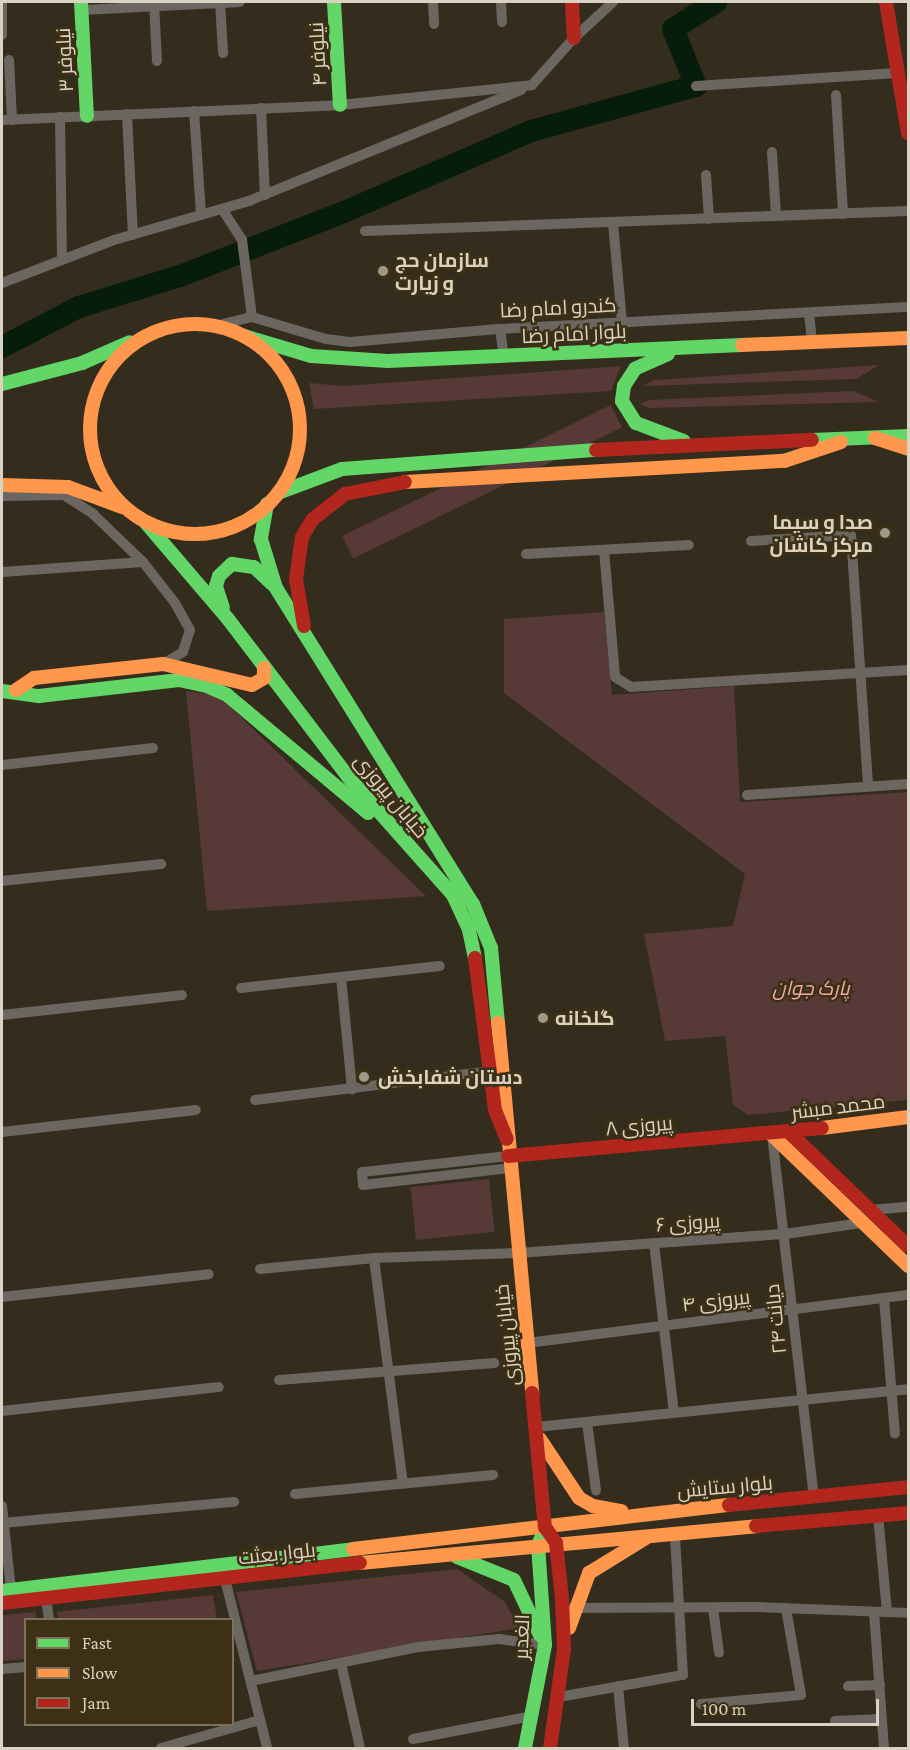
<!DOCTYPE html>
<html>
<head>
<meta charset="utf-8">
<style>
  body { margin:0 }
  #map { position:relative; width:910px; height:1750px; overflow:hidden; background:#342c1d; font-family:"Crimson Pro",Cairo,serif }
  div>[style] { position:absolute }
  .green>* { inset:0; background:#573937; transform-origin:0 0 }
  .river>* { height:22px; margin:-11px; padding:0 11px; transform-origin:11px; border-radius:11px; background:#061d0b }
  .street>* { height:10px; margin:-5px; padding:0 5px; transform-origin:5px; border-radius:5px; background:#6b665f }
  .fast>* { height:14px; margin:-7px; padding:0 7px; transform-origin:7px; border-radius:7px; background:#63d668 }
  .slow>* { height:14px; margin:-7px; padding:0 7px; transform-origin:7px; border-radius:7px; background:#ff974d }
  .slow>.ring { margin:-7px; padding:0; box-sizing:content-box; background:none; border:14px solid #ff974d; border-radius:50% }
  .jam>* { height:14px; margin:-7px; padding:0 7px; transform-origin:7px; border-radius:7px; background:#b3261e }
  .dots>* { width:16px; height:16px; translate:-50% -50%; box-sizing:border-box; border:3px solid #3d3014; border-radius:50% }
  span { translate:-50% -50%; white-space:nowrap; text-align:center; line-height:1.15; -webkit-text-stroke:5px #3d3014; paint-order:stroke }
  .street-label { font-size:20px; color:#dad2c2 }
  .poi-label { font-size:20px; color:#dad2c2; font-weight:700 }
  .left { translate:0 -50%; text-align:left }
  .right { translate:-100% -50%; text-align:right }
  .park-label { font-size:20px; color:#edaaaa; font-style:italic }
  .frame { position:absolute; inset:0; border:3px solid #dad2c2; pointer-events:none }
  .legend { position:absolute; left:24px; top:1618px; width:210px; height:108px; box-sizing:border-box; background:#3d3014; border:2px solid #7c715a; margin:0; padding:8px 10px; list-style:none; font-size:18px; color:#dad2c2 }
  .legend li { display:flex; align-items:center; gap:12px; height:30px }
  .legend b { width:30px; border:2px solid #7c715a }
  .scale { position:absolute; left:691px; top:1699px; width:188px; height:27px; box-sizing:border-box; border:3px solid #dad2c2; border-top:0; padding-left:8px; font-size:18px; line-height:21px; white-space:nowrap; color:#dad2c2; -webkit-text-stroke:4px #3d3014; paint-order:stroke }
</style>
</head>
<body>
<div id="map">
  <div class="green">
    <div style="clip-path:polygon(879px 365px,856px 379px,643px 386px,655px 380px)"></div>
    <div style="clip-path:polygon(621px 366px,611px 391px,314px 409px,309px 383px,344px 386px)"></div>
    <div style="clip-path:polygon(853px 391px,879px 402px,649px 408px,640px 404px,649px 400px)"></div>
    <div style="left:611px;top:405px;width:25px;height:299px;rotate:64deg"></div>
    <div style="clip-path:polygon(604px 612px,612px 695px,734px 686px,740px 802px,908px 792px,908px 1100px,748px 1115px,733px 1105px,725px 1036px,665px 1041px,644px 934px,733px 926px,745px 874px,504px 693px,504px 619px)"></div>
    <div style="clip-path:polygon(186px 691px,218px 695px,426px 896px,207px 911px)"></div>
    <div style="left:489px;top:1179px;width:53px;height:79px;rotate:84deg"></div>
    <div style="clip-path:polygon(457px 1569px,505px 1602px,519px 1628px,257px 1671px,236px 1592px)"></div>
    <div style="clip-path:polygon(213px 1595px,217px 1619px,59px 1619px,57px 1612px)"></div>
    <div style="clip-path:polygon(35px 1612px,37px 1619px,26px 1620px,25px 1659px,2px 1661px,2px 1615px)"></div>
  </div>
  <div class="river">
    <div style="left:2px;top:347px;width:87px;rotate:-27.5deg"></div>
    <div style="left:79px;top:307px;width:106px;rotate:-17.1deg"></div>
    <div style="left:180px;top:276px;width:176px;rotate:-21.3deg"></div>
    <div style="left:344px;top:212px;width:204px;rotate:-23.4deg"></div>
    <div style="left:531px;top:131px;width:171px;rotate:-15.3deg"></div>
    <div style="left:696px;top:86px;width:61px;rotate:-112deg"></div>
    <div style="left:673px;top:29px;width:51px;rotate:-32.1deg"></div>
  </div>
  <div class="street">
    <div style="left:154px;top:2px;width:59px;rotate:87.1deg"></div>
    <div style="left:220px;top:2px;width:51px;rotate:86.6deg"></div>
    <div style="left:433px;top:2px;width:22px;rotate:87deg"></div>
    <div style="left:501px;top:2px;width:20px;rotate:87deg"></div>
    <div style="left:2px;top:4px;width:31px;rotate:90deg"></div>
    <div style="left:82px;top:10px;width:158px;rotate:-2.9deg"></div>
    <div style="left:9px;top:60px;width:60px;rotate:87.1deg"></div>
    <div style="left:696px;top:86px;width:202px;rotate:-3.7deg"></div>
    <div style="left:836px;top:95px;width:119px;rotate:86.6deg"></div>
    <div style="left:261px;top:108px;width:87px;rotate:87.4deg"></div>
    <div style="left:194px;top:111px;width:104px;rotate:86.1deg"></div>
    <div style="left:127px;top:114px;width:121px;rotate:87.2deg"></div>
    <div style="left:60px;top:117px;width:143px;rotate:89.2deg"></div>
    <div style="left:2px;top:120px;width:338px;rotate:-2.5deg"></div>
    <div style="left:340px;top:105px;width:193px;rotate:-5.9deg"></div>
    <div style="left:532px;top:85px;width:63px;rotate:-48.2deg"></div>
    <div style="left:574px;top:38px;width:53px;rotate:-42.7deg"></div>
    <div style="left:772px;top:152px;width:64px;rotate:86.4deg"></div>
    <div style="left:706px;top:175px;width:44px;rotate:86.1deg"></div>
    <div style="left:222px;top:209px;width:37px;rotate:57deg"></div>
    <div style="left:242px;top:240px;width:78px;rotate:82.6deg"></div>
    <div style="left:613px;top:223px;width:99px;rotate:84.8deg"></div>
    <div style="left:365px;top:231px;width:543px;rotate:-2.11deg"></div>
    <div style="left:2px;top:283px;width:120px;rotate:-21deg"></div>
    <div style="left:114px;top:240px;width:141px;rotate:-16.1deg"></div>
    <div style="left:249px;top:201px;width:294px;rotate:-22.2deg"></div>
    <div style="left:809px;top:313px;width:30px;rotate:84deg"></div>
    <div style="left:215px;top:326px;width:38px;rotate:-14deg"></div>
    <div style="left:252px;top:317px;width:77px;rotate:16.6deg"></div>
    <div style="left:326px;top:339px;width:24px;rotate:7deg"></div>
    <div style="left:350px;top:342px;width:151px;rotate:-5deg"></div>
    <div style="left:500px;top:329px;width:409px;rotate:-3.1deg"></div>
    <div style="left:500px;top:329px;width:28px;rotate:82deg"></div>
    <div style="left:2px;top:496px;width:62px;rotate:-0.9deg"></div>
    <div style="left:64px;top:495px;width:35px;rotate:33deg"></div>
    <div style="left:93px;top:514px;width:69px;rotate:43.8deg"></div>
    <div style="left:143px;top:562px;width:52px;rotate:52deg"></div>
    <div style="left:175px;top:603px;width:31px;rotate:61deg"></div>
    <div style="left:190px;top:630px;width:23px;rotate:108deg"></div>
    <div style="left:183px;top:652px;width:23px;rotate:149deg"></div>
    <div style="left:751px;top:541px;width:100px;rotate:-3.4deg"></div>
    <div style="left:851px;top:535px;width:252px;rotate:86.1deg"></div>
    <div style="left:604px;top:550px;width:127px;rotate:85deg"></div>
    <div style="left:615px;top:677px;width:19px;rotate:32deg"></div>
    <div style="left:631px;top:687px;width:278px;rotate:-3.5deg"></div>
    <div style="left:526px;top:554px;width:163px;rotate:-3.2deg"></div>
    <div style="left:2px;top:572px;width:141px;rotate:-4.1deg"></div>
    <div style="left:2px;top:765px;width:152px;rotate:-6.4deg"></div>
    <div style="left:747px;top:795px;width:161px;rotate:-3.9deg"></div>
    <div style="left:2px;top:881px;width:160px;rotate:-6.1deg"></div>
    <div style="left:341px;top:977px;width:113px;rotate:84.4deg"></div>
    <div style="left:241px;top:988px;width:200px;rotate:-6.3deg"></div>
    <div style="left:2px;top:1015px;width:181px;rotate:-6.3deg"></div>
    <div style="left:255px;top:1100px;width:237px;rotate:-7deg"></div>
    <div style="left:2px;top:1132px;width:195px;rotate:-6.5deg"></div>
    <div style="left:772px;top:1135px;width:365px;rotate:83.4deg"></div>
    <div style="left:508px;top:1156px;width:147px;rotate:173.7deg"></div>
    <div style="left:362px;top:1172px;width:13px;rotate:86deg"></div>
    <div style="left:363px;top:1185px;width:147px;rotate:-6.6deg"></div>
    <div style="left:870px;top:1210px;width:38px;rotate:-5deg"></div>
    <div style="left:654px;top:1243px;width:171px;rotate:83.3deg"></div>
    <div style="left:374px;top:1258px;width:227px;rotate:82.7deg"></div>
    <div style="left:260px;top:1269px;width:115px;rotate:-5.5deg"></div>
    <div style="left:374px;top:1258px;width:144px;rotate:-2deg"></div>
    <div style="left:518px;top:1253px;width:268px;rotate:-4.1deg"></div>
    <div style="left:785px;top:1234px;width:77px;rotate:-8.2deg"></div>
    <div style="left:2px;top:1297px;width:208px;rotate:-6.3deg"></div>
    <div style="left:884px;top:1298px;width:136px;rotate:85.4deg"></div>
    <div style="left:527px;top:1343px;width:384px;rotate:-7.2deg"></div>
    <div style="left:279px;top:1380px;width:216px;rotate:-4.5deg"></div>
    <div style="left:2px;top:1411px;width:218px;rotate:-6.3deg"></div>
    <div style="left:587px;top:1422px;width:69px;rotate:82.5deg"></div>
    <div style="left:536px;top:1427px;width:374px;rotate:-5.8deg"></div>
    <div style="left:295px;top:1494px;width:199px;rotate:-5.5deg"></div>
    <div style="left:2px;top:1506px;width:84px;rotate:83.9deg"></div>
    <div style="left:878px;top:1515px;width:97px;rotate:84.7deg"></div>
    <div style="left:2px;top:1523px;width:233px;rotate:-5.2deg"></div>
    <div style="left:225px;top:1579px;width:174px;rotate:76deg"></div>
    <div style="left:46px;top:1598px;width:22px;rotate:82deg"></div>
    <div style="left:573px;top:1608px;width:182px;rotate:-0.3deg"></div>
    <div style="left:755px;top:1607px;width:153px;rotate:2.2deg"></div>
    <div style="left:713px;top:1608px;width:45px;rotate:82.4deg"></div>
    <div style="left:874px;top:1612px;width:136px;rotate:85.8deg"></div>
    <div style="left:341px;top:1663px;width:87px;rotate:77.4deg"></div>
    <div style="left:2px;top:1669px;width:24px;rotate:-5deg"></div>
    <div style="left:251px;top:1681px;width:170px;rotate:-11.5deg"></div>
    <div style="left:418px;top:1647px;width:81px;rotate:-5.6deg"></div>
    <div style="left:499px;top:1639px;width:46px;rotate:7.4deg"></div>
    <div style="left:618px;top:1686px;width:62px;rotate:84.5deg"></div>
    <div style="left:848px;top:1686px;width:32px;rotate:-2deg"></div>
    <div style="left:559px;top:1697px;width:126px;rotate:-10.1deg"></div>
    <div style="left:683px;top:1675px;width:140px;rotate:-93.3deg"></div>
    <div style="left:701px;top:1704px;width:100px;rotate:-5.1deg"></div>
    <div style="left:801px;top:1695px;width:88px;rotate:-99.8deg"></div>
    <div style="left:835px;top:1721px;width:47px;rotate:-2.4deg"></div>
    <div style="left:413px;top:1739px;width:121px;rotate:-10.9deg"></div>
    <div style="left:161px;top:1748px;width:103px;rotate:-15.8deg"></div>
  </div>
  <div class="fast">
    <div style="left:81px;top:2px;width:114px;rotate:87deg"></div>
    <div style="left:334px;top:2px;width:103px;rotate:86.7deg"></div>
    <div style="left:244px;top:336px;width:70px;rotate:16.6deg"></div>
    <div style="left:311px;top:356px;width:77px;rotate:3.7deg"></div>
    <div style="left:388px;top:361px;width:354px;rotate:-2.6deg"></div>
    <div style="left:668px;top:354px;width:36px;rotate:156deg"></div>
    <div style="left:635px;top:369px;width:20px;rotate:123deg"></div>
    <div style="left:624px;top:386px;width:15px;rotate:98deg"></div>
    <div style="left:622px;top:401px;width:26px;rotate:58deg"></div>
    <div style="left:636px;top:423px;width:51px;rotate:20.6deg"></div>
    <div style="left:2px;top:384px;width:83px;rotate:-14.7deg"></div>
    <div style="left:82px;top:363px;width:52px;rotate:-23.6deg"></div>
    <div style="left:812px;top:440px;width:96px;rotate:-2.4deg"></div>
    <div style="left:278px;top:493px;width:68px;rotate:-20.6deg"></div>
    <div style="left:342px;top:469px;width:255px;rotate:-4.3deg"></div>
    <div style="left:267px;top:504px;width:36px;rotate:100deg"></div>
    <div style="left:261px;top:539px;width:51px;rotate:73deg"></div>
    <div style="left:276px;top:588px;width:372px;rotate:58.1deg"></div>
    <div style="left:473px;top:904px;width:48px;rotate:67.8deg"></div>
    <div style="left:491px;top:948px;width:75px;rotate:84.7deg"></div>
    <div style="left:146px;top:523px;width:126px;rotate:49.5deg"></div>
    <div style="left:228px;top:619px;width:201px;rotate:52.7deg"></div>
    <div style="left:350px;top:779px;width:155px;rotate:48.4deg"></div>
    <div style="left:453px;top:895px;width:38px;rotate:65deg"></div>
    <div style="left:469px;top:930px;width:29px;rotate:78deg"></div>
    <div style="left:223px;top:608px;width:23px;rotate:-108deg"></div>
    <div style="left:216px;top:586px;width:10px;rotate:-73deg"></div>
    <div style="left:219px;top:576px;width:18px;rotate:-43deg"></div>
    <div style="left:232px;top:564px;width:22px;rotate:8deg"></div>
    <div style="left:254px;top:567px;width:25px;rotate:43deg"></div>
    <div style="left:2px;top:691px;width:37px;rotate:8deg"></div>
    <div style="left:39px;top:696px;width:141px;rotate:-6.5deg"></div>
    <div style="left:179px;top:680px;width:29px;rotate:12deg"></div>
    <div style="left:207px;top:686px;width:22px;rotate:24deg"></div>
    <div style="left:227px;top:695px;width:184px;rotate:39.9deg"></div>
    <div style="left:457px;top:1557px;width:61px;rotate:22deg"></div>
    <div style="left:514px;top:1580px;width:61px;rotate:64.7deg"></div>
    <div style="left:2px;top:1591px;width:354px;rotate:-6.8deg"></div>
    <div style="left:525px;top:1748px;width:105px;rotate:-79deg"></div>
    <div style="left:545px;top:1645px;width:100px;rotate:-94deg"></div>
    <div style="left:538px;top:1545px;width:10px;rotate:-66deg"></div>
  </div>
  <div class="slow">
    <div class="ring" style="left:90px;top:324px;width:196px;height:196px"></div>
    <div style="left:742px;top:345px;width:166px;rotate:-2.4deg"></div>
    <div style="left:875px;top:438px;width:35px;rotate:18deg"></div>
    <div style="left:405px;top:482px;width:380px;rotate:-3.2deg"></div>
    <div style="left:784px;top:461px;width:60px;rotate:-18.4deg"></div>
    <div style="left:2px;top:485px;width:66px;rotate:1.7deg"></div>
    <div style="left:68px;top:487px;width:58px;rotate:20.3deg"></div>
    <div style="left:16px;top:690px;width:22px;rotate:-34deg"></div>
    <div style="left:34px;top:678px;width:130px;rotate:-6.2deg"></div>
    <div style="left:163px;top:664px;width:91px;rotate:13.3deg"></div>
    <div style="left:252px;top:685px;width:14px;rotate:-30deg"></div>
    <div style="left:264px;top:678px;width:10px;rotate:-90deg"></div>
    <div style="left:498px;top:1023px;width:372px;rotate:84.7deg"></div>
    <div style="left:822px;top:1128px;width:87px;rotate:-7.3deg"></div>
    <div style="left:772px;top:1135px;width:189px;rotate:43.9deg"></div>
    <div style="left:540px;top:1439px;width:71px;rotate:56.5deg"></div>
    <div style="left:579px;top:1498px;width:16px;rotate:30deg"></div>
    <div style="left:593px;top:1506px;width:29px;rotate:10deg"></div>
    <div style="left:353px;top:1549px;width:379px;rotate:-6.7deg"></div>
    <div style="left:360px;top:1563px;width:398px;rotate:-5.3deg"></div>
    <div style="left:569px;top:1628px;width:59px;rotate:-70deg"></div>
    <div style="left:589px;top:1573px;width:67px;rotate:-31.6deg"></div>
  </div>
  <div class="jam">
    <div style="left:572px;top:2px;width:36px;rotate:87deg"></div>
    <div style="left:886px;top:2px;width:133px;rotate:80.5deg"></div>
    <div style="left:596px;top:450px;width:216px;rotate:-2.7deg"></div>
    <div style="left:304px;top:626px;width:48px;rotate:-99.7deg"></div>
    <div style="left:296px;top:579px;width:42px;rotate:-81.9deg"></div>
    <div style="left:302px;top:537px;width:21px;rotate:-59deg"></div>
    <div style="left:313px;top:519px;width:41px;rotate:-38deg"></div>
    <div style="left:345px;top:494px;width:61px;rotate:-11.3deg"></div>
    <div style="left:475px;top:958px;width:153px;rotate:82.5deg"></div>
    <div style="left:495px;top:1110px;width:31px;rotate:68deg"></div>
    <div style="left:790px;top:1133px;width:163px;rotate:43.8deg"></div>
    <div style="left:508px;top:1156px;width:315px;rotate:-5.1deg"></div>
    <div style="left:532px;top:1393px;width:135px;rotate:84.5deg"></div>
    <div style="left:545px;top:1527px;width:19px;rotate:55deg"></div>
    <div style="left:556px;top:1543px;width:55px;rotate:83.8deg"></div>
    <div style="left:562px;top:1598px;width:51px;rotate:87.8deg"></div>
    <div style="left:564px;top:1649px;width:100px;rotate:98deg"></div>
    <div style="left:729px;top:1505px;width:180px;rotate:-5.7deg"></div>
    <div style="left:756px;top:1526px;width:153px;rotate:-4.9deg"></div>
    <div style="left:2px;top:1603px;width:360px;rotate:-6.4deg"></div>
  </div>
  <div class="dots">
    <div style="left:383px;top:271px;background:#a09888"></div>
    <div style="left:885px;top:533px;background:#a09888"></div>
    <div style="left:543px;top:1018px;background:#a09888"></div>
    <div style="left:364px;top:1077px;background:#a09888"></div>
  </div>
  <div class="street-label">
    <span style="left:318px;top:54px;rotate:-93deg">نیلوفر ۴</span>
    <span style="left:65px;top:60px;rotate:-93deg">نیلوفر ۳</span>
    <span style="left:558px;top:308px;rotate:-3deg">کندرو امام رضا</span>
    <span style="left:574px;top:334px;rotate:-3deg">بلوار امام رضا</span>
    <span style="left:391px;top:796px;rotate:50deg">خیابان پیروزی</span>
    <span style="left:838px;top:1107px;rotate:-7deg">محمد مبشر</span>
    <span style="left:639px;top:1126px;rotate:-5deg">پیروزی ۸</span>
    <span style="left:688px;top:1223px;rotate:-4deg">پیروزی ۶</span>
    <span style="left:716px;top:1301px;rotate:-7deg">پیروزی ۴</span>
    <span style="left:776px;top:1319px;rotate:-96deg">دیانت ۲۴</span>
    <span style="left:507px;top:1335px;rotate:-96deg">خیابان پیروزی</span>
    <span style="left:725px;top:1487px;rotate:-5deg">بلوار ستایش</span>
    <span style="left:277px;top:1554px;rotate:-6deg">بلوار بعثت</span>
    <span style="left:522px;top:1637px;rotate:-88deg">الغدیر</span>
  </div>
  <div class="poi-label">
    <span class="left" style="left:395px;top:272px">سازمان حج<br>و زیارت</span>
    <span class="right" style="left:873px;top:534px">صدا و سیما<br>مرکز کاشان</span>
    <span class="left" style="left:555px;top:1018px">گلخانه</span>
    <span class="left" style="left:378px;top:1077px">دستان شفابخش</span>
  </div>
  <div class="park-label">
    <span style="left:811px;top:988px">پارک جوان</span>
  </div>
  <div class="frame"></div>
  <ul class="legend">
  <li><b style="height:8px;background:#63d668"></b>Fast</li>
  <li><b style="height:8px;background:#ff974d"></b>Slow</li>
  <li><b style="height:8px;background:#b3261e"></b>Jam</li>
  </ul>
  <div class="scale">100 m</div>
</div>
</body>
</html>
